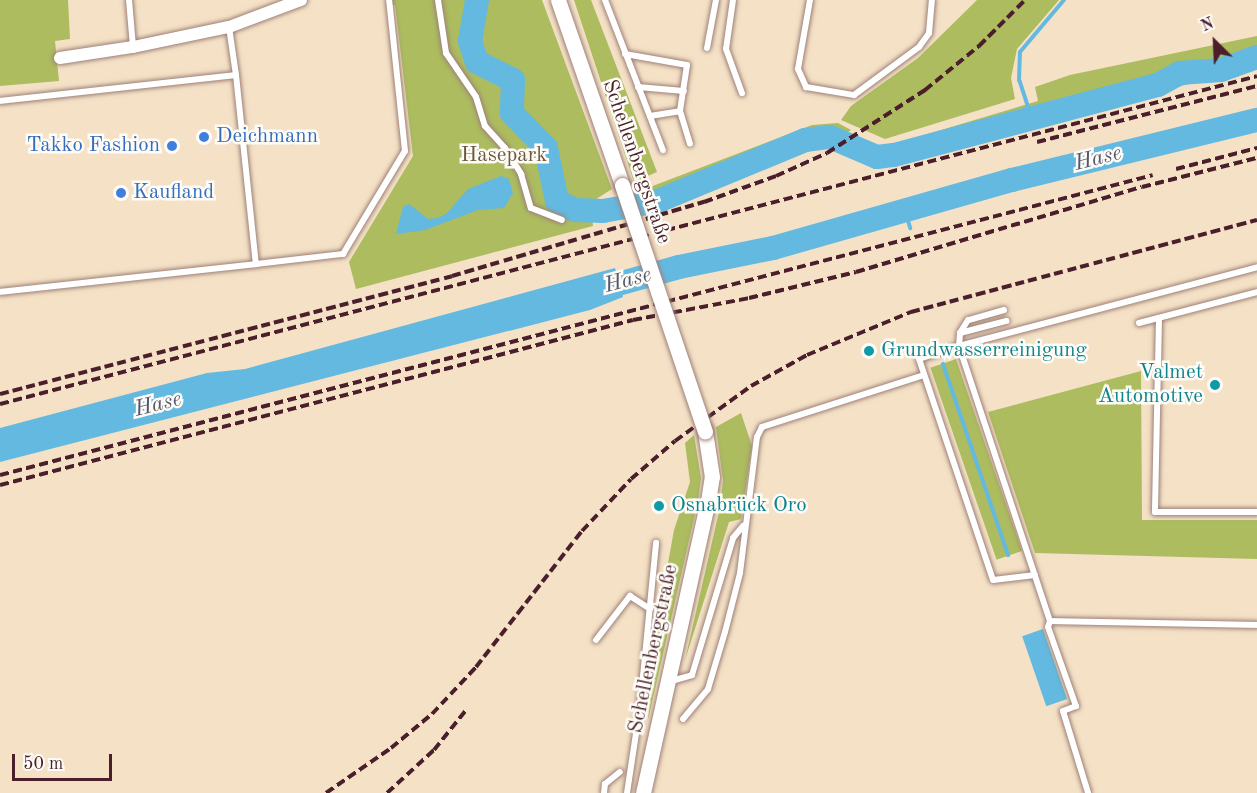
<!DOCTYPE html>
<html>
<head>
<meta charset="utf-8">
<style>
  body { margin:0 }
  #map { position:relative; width:1257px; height:793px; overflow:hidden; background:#f4e1c6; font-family:"Old Standard TT",serif }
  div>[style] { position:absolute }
  .green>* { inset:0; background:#acbc5f; transform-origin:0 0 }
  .water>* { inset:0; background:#63b9e0; transform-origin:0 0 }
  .stream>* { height:4px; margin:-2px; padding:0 2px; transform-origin:2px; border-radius:2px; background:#63b9e0 }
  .river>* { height:24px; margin:-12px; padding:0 12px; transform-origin:12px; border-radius:12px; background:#63b9e0 }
  .roads { filter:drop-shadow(0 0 2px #9f8078) drop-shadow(0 0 2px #9f8078) }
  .service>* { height:6px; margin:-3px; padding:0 3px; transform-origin:3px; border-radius:3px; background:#fff }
  .minor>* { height:12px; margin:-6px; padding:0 6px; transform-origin:6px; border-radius:6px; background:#fff }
  .tertiary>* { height:15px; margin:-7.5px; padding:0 7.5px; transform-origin:7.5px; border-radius:7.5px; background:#fff }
  .rail>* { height:4px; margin-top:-2px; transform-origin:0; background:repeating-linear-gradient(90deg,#4a1f2b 0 9px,transparent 0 13.5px) }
  .bridges { filter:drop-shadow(0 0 2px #9f8078) drop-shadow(0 0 2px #9f8078) }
  .tertiary-bridge>* { height:15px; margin:-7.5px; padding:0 7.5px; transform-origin:7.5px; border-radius:7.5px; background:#fff }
  .dots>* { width:16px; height:16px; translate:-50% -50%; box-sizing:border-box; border:3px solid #fdfcf7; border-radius:50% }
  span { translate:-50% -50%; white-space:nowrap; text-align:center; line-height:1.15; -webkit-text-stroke:5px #fdfcf7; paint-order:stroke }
  .shop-label { font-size:21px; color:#366cbe }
  .left { translate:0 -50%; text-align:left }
  .right { translate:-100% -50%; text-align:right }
  .park-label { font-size:21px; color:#6c563d }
  .street-label { font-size:21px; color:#4a1f2b }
  .culture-label { font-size:21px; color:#0d838f }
  .water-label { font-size:22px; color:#53556a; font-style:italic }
  .north { position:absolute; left:1185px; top:12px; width:60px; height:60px; -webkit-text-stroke:4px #fdfcf7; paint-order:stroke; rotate:336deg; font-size:16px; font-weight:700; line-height:24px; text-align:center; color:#4a1f2b }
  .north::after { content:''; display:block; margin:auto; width:21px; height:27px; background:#4a1f2b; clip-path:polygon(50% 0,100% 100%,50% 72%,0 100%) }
  .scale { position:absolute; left:12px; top:754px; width:100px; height:27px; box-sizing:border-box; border:3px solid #4a1f2b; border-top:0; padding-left:8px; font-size:18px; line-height:21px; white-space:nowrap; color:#4a1f2b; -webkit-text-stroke:4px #fdfcf7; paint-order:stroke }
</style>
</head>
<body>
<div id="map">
  <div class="green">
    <div style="clip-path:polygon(0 0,68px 0,70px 39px,55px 41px,59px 81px,0 86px)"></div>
    <div style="clip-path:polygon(389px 0,542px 0,612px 189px,590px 203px,593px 226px,356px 289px,349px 262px,413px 156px,395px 5px,390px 5px)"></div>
    <div style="clip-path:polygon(574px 0,591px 0,657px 172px,634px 182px)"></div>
    <div style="clip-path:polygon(977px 0,1059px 0,1017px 49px,1011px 78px,1015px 99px,885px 139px,841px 120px,851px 106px,918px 58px)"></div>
    <div style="clip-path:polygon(1257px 36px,1257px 67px,1024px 125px,874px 169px,861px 154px,1038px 101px,1035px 87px,1070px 75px)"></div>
    <div style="clip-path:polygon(838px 123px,851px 130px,836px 140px,805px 140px,641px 205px,637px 192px,812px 125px)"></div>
    <div style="left:956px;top:359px;width:203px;height:27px;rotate:71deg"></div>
    <div style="clip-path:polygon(1141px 371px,1142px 520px,1257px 520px,1257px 559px,1035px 553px,988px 412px)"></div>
    <div style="clip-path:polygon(741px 413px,752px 446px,741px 519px,729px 522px,685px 660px,720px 507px,723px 480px,716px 427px)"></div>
    <div style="clip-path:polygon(694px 435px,701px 478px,698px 501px,648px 720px,655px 635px,674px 530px,690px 482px,685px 443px)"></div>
  </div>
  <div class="water">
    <div style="clip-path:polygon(501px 176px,509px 179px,513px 193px,504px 208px,478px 210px,425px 230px,396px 234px,403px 207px,409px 204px,428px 219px,438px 218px,447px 213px,468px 189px)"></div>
    <div style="clip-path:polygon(615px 268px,623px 297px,590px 310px,0 462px,0 428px,207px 373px,245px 369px)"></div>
    <div style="left:1043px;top:629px;width:74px;height:22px;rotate:71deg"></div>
  </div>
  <div class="stream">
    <div style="left:1031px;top:116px;width:38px;rotate:-108deg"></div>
    <div style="left:1019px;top:80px;width:28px;rotate:-88deg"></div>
    <div style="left:1020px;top:52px;width:68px;rotate:-49.8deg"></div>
    <div style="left:905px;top:210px;width:19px;rotate:74deg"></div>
    <div style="left:943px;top:364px;width:202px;rotate:71.2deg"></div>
  </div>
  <div class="river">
    <div style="left:477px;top:0;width:42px;rotate:99.7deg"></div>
    <div style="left:470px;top:41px;width:22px;rotate:72deg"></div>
    <div style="left:477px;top:62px;width:40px;rotate:26.6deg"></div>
    <div style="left:513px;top:80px;width:33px;rotate:92deg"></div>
    <div style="left:512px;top:113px;width:49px;rotate:45.8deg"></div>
    <div style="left:546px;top:148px;width:54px;rotate:78.3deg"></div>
    <div style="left:557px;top:201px;width:20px;rotate:27deg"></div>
    <div style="left:575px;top:210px;width:28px;rotate:2deg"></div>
    <div style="left:603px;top:211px;width:56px;rotate:-10.3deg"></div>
    <div style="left:658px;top:201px;width:159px;rotate:-22.5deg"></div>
    <div style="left:805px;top:140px;width:25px;rotate:-7deg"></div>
    <div style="left:830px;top:137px;width:51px;rotate:23.1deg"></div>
    <div style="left:877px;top:157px;width:17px;rotate:-7deg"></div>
    <div style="left:894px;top:155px;width:273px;rotate:-14.9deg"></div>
    <div style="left:1158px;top:85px;width:25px;rotate:-29deg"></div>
    <div style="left:1180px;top:73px;width:41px;rotate:-4.2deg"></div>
    <div style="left:1221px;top:70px;width:38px;rotate:-20deg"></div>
    <div style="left:589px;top:292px;width:93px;rotate:-15.5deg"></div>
    <div style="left:679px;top:267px;width:96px;rotate:-11.4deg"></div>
    <div style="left:773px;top:248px;width:248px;rotate:-15.9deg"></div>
    <div style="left:1012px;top:180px;width:252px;rotate:-13.8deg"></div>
  </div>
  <div class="roads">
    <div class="service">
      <div style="left:129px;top:0;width:47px;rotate:85.1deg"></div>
      <div style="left:438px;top:0;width:54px;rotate:81.4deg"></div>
      <div style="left:446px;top:53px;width:53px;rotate:55.7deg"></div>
      <div style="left:476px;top:97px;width:30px;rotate:73deg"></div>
      <div style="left:485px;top:126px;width:30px;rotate:48deg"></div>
      <div style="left:505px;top:148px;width:31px;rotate:58deg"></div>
      <div style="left:521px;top:174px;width:35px;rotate:74deg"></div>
      <div style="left:531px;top:208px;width:33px;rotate:21deg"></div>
      <div style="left:605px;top:0;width:161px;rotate:68.9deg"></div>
      <div style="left:733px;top:0;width:49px;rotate:98.1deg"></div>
      <div style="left:726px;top:49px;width:47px;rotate:70deg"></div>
      <div style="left:810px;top:0;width:70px;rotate:99.9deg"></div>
      <div style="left:798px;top:69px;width:20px;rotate:66deg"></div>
      <div style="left:806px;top:87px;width:49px;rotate:9.5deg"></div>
      <div style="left:854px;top:95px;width:81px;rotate:-36.4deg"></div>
      <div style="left:919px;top:47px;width:17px;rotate:-54deg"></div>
      <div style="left:929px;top:33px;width:33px;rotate:-85deg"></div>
      <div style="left:707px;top:48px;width:49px;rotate:-79.4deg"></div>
      <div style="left:625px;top:54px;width:63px;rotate:10.1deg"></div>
      <div style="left:687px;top:65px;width:47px;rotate:98.7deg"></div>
      <div style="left:680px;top:111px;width:34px;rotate:73deg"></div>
      <div style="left:236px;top:75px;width:190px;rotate:84deg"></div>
      <div style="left:256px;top:264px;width:88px;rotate:-6.6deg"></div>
      <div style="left:343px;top:254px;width:120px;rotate:-59deg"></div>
      <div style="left:405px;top:151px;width:152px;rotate:-96deg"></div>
      <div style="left:638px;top:87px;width:46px;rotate:5deg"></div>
      <div style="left:0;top:101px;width:237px;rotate:-6.3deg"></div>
      <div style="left:236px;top:75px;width:49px;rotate:-98.3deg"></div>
      <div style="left:650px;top:116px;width:30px;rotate:-9deg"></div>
      <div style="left:0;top:292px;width:258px;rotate:-6.2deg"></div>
      <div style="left:1004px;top:310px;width:37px;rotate:164deg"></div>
      <div style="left:968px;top:320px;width:15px;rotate:122deg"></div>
      <div style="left:960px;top:333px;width:13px;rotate:94deg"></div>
      <div style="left:959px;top:346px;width:308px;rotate:-14.8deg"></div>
      <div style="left:1159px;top:318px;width:194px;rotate:91.2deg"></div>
      <div style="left:1155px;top:512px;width:102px"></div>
      <div style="left:1139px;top:323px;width:122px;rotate:-14.7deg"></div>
      <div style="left:960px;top:333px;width:48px;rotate:-14.6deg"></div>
      <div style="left:1035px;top:575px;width:42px;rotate:173.2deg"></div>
      <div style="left:993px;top:580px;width:233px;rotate:-108.5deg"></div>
      <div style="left:919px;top:359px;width:42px;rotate:-18deg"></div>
      <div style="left:959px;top:346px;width:290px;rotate:71.7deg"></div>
      <div style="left:1050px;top:621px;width:6px;rotate:108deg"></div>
      <div style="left:1048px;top:627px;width:84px;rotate:70.5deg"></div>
      <div style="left:1076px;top:706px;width:14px;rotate:159deg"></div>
      <div style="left:1063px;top:711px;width:86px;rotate:73deg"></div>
      <div style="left:1050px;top:621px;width:207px;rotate:1.1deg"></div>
      <div style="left:596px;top:640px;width:56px;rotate:-52.3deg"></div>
      <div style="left:630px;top:596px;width:24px;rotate:33deg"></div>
      <div style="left:668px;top:682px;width:25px;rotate:-16deg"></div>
      <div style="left:692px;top:675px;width:143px;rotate:-73.3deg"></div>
      <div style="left:733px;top:538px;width:16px;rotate:-50deg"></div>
      <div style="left:683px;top:719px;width:39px;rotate:-50deg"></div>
      <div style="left:708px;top:689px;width:59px;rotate:-73.4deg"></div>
      <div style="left:725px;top:632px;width:61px;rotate:-75.7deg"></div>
      <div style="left:740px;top:573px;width:137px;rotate:-82.9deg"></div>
      <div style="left:757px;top:437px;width:11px;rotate:-63deg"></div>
      <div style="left:762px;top:427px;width:170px;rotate:-17.8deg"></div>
      <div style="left:604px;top:793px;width:9px;rotate:-84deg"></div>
      <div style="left:605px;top:784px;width:19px;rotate:-39deg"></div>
      <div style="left:627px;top:793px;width:87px;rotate:-81.4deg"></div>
      <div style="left:640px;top:707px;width:165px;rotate:-84.4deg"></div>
    </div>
    <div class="minor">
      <div style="left:60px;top:58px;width:74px;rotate:-8.6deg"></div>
      <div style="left:133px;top:47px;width:98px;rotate:-11.8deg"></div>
      <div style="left:229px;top:27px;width:77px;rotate:-20.6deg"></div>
    </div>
    <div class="tertiary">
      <div style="left:558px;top:0;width:196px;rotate:70.9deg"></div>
      <div style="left:643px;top:793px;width:299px;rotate:-77.5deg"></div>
      <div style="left:708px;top:501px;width:24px;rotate:-81deg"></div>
      <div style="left:712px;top:477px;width:47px;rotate:-98.7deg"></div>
    </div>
  </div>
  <div class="rail">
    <div style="left:1037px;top:142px;width:227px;rotate:-14.3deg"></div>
    <div style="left:1176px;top:169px;width:84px;rotate:-14.5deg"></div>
    <div style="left:0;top:394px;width:467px;rotate:-14.6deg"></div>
    <div style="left:452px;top:276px;width:263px;rotate:-16.4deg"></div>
    <div style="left:704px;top:202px;width:77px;rotate:-19.9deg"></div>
    <div style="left:776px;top:176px;width:56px;rotate:-24.3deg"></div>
    <div style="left:827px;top:153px;width:117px;rotate:-32.7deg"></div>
    <div style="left:925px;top:90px;width:70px;rotate:-39.2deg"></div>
    <div style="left:979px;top:46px;width:65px;rotate:-45deg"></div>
    <div style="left:0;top:404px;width:1299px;rotate:-14.62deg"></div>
    <div style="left:0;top:475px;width:1191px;rotate:-14.58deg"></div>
    <div style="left:0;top:485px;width:654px;rotate:-14.61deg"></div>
    <div style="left:633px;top:320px;width:118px;rotate:-10.7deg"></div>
    <div style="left:749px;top:298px;width:110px;rotate:-13.7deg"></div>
    <div style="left:856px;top:272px;width:298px;rotate:-16.6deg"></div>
    <div style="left:1142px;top:187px;width:119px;rotate:-14.2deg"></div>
    <div style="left:326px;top:793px;width:79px;rotate:-34.7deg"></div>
    <div style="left:391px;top:748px;width:53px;rotate:-39.7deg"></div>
    <div style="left:432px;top:714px;width:64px;rotate:-46.9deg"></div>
    <div style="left:476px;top:667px;width:172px;rotate:-52.1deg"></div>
    <div style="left:582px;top:531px;width:71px;rotate:-46.7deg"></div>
    <div style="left:631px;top:479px;width:58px;rotate:-40.8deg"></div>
    <div style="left:675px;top:441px;width:94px;rotate:-35.9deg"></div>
    <div style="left:751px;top:386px;width:64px;rotate:-29deg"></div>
    <div style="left:807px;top:355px;width:113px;rotate:-22.5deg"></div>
    <div style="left:911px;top:312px;width:358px;rotate:-14.9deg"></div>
    <div style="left:387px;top:793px;width:64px;rotate:-42.5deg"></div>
    <div style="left:434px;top:750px;width:51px;rotate:-51.3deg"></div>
  </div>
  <div class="bridges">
    <div class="tertiary-bridge">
      <div style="left:622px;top:185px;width:260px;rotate:71.4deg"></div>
    </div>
  </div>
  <div class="dots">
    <div style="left:204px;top:137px;background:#3f7fe0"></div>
    <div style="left:172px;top:146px;background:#3f7fe0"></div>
    <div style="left:121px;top:193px;background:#3f7fe0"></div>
    <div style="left:869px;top:351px;background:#0f9aa8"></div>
    <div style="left:1215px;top:385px;background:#0f9aa8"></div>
    <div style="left:659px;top:506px;background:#0f9aa8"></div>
  </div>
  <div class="shop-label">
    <span class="left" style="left:216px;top:137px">Deichmann</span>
    <span class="right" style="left:160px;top:146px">Takko Fashion</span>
    <span class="left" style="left:133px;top:193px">Kaufland</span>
  </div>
  <div class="park-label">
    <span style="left:504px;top:156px">Hasepark</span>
  </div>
  <div class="street-label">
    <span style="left:636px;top:162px;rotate:71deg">Schellenbergstraße</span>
    <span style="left:654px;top:649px;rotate:-78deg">Schellenbergstraße</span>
  </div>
  <div class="culture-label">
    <span class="left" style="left:881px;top:351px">Grundwasserreinigung</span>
    <span class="right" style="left:1203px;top:385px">Valmet<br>Automotive</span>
    <span class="left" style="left:671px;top:506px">Osnabrück Oro</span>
  </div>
  <div class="water-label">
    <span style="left:1098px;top:159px;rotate:-14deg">Hase</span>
    <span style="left:628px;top:281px;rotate:-15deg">Hase</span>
    <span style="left:158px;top:405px;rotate:-14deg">Hase</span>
  </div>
  <div class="north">N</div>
  <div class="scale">50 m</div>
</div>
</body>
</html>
